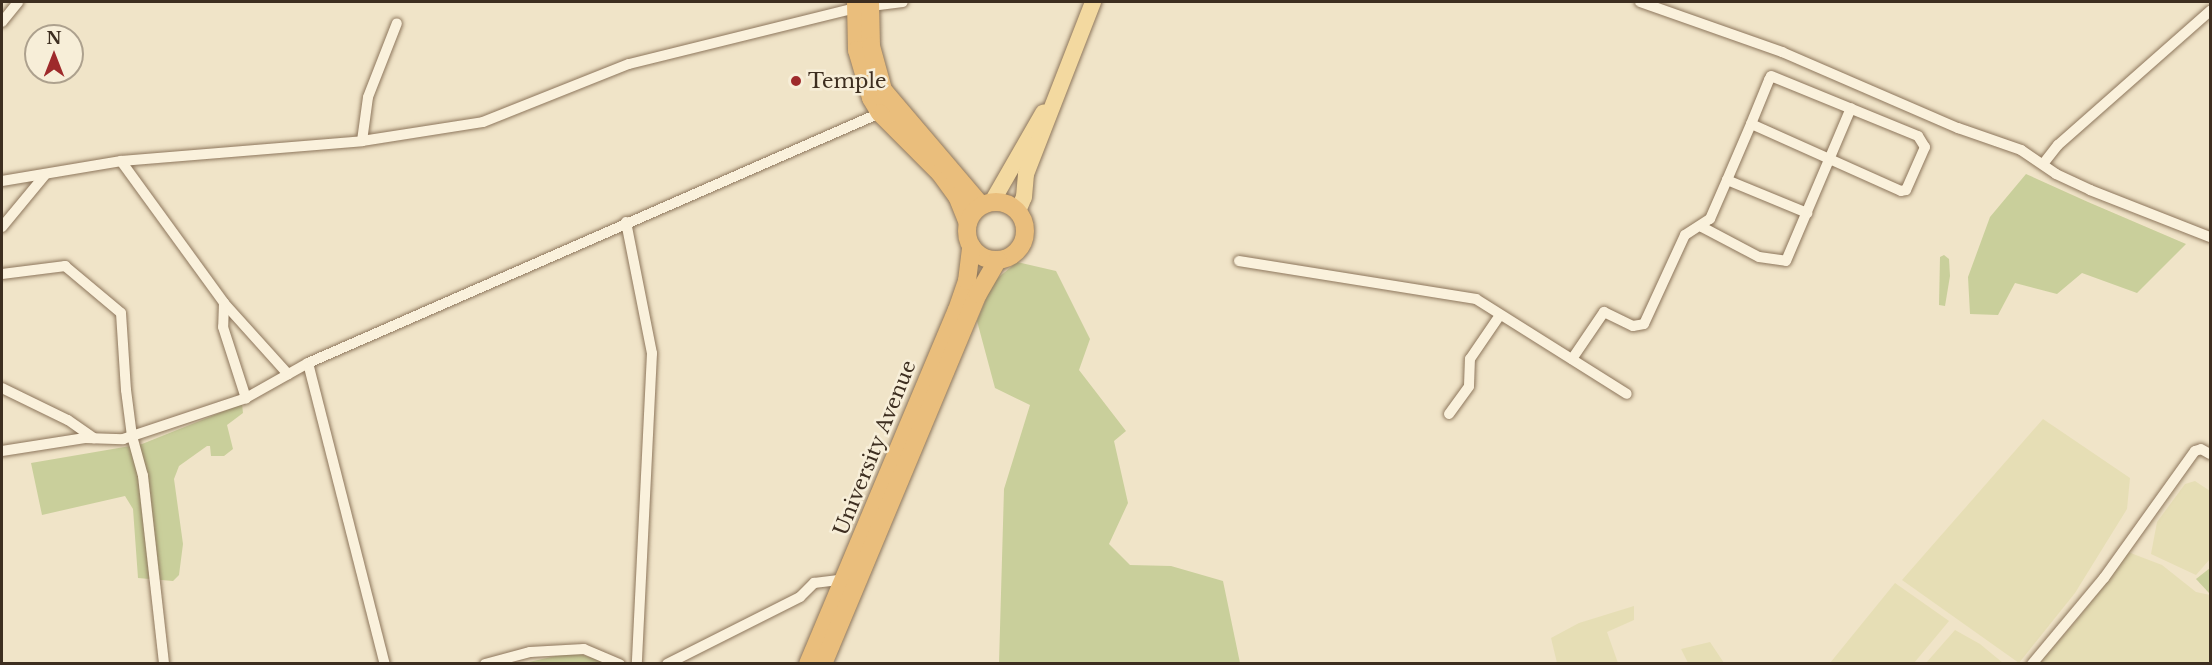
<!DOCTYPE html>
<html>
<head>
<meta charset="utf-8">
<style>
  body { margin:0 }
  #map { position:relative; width:2212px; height:665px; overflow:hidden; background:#f0e4c8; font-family:"Libre Baskerville",serif }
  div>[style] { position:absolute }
  .farmland>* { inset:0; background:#e6deb5 }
  .green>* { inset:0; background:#c9cf9b }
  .roads { filter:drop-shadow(0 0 2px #8d765c) drop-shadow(0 0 2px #8d765c) }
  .minor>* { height:10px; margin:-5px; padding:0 5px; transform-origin:5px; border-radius:5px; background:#faf1dc }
  .primary>* { height:16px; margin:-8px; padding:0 8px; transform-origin:8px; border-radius:8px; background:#f3d9a0 }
  .trunk>* { height:18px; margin:-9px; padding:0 9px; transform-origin:9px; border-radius:9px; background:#eabe7c }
  .trunk>.ring { margin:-9px; padding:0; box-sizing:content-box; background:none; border:18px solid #eabe7c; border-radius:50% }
  .dots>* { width:16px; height:16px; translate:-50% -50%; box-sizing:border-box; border:3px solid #f7eed8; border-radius:50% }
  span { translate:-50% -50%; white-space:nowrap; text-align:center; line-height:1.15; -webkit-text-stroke:5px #f7eed8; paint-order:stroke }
  .poi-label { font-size:20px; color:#3d2e20 }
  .left { translate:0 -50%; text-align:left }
  .street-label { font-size:20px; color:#3d2e20 }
  .frame { position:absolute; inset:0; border:3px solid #3d2e20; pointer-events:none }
  .north { position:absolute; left:24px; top:24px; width:60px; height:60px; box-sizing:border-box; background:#f7eed8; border:2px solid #ada18e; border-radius:50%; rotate:0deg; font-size:16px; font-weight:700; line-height:24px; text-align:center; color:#3d2e20 }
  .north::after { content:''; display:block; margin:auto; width:21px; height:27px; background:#9e2a2b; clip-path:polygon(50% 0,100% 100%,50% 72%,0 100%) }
</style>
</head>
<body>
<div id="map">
  <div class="farmland">
    <div style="clip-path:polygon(2043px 419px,2130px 478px,2127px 509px,2075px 593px,2019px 663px,1902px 580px)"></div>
    <div style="clip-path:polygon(2195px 481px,2210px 491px,2210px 559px,2196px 575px,2151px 554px,2157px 522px,2185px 484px)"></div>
    <div style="clip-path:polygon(2128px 552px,2162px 565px,2196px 592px,2210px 595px,2210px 663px,2038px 664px,2077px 620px)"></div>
    <div style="clip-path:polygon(1895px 583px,1949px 621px,1914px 663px,1830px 663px)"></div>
    <div style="clip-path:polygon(1634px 606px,1634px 620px,1607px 632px,1618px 663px,1557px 663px,1551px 638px,1579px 623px)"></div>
    <div style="clip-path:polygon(1955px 630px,1980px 644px,2003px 663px,1926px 663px)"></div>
    <div style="clip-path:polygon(1710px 642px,1724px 663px,1688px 663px,1681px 649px)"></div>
  </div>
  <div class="green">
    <div style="clip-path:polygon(2026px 174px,2088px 202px,2186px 244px,2137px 293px,2082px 273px,2057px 294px,2015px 283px,1998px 315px,1970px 314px,1968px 277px,1990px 217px)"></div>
    <div style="clip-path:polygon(1944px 255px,1949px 259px,1950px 276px,1945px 306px,1939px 305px,1940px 257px)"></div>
    <div style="clip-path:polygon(1017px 262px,1056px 271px,1090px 339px,1079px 370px,1126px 431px,1114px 441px,1128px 503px,1109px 544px,1130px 565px,1171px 566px,1223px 581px,1240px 663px,999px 663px,1004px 489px,1030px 405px,995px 388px,977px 321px,993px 282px)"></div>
    <div style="clip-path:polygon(242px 404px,243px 413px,227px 425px,233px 449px,224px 456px,211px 456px,210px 446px,207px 446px,179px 466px,174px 479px,183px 544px,179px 575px,173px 581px,138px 578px,133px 509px,125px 496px,42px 515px,31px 463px,142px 444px)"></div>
    <div style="clip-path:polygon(2210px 568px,2210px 592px,2209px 593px,2196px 579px)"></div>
    <div style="clip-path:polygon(577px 653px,612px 664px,520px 664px,560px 655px)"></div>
  </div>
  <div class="roads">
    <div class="minor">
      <div style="left:1640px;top:2px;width:151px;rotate:19.4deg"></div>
      <div style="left:1782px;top:52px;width:192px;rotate:23.4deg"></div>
      <div style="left:1958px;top:128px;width:67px;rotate:19.2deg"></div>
      <div style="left:2021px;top:150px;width:42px;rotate:34.4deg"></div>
      <div style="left:2056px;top:174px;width:38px;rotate:25deg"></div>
      <div style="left:2090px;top:190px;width:129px;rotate:21.4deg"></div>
      <div style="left:2px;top:22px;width:26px;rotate:-51deg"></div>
      <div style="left:362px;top:141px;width:44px;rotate:-82.2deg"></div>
      <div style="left:368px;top:97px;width:79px;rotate:-68.6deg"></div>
      <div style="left:121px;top:161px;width:175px;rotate:54deg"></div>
      <div style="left:224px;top:303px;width:96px;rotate:48deg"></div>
      <div style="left:2043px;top:164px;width:24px;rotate:-52deg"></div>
      <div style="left:2058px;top:145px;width:203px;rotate:-41.4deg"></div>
      <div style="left:1727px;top:180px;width:87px;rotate:22.4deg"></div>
      <div style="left:2px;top:181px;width:121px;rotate:-9.5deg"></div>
      <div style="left:121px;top:161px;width:242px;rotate:-4.7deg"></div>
      <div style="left:362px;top:141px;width:122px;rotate:-8.9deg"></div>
      <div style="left:483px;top:122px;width:157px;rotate:-21.7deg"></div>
      <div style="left:629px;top:64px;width:233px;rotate:-13.9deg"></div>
      <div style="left:855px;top:8px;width:48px;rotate:-7.1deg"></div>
      <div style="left:626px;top:222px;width:134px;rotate:78.8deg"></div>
      <div style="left:652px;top:353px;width:311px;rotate:92.8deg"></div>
      <div style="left:2px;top:227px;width:67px;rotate:-50.4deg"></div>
      <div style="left:1702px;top:227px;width:64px;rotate:27.8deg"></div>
      <div style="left:1759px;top:257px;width:27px;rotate:8deg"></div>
      <div style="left:1786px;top:261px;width:166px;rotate:-67deg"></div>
      <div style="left:1239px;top:261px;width:240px;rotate:9.1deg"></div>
      <div style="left:1476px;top:299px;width:178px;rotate:32.2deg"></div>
      <div style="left:2px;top:274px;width:64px;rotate:-7.2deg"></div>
      <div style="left:65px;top:266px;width:73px;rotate:40deg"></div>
      <div style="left:121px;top:313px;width:77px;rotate:86.3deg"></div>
      <div style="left:126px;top:390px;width:46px;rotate:82.6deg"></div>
      <div style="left:132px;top:436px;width:41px;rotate:74.6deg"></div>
      <div style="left:143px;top:476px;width:189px;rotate:83.6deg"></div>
      <div style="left:224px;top:303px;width:24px;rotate:92deg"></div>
      <div style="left:223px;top:327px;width:75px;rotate:72.1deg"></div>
      <div style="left:1572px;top:359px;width:57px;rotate:-55.8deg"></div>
      <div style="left:1604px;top:312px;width:32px;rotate:26deg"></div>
      <div style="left:1633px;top:326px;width:11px;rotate:-10deg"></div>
      <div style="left:1644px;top:324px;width:98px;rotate:-65.3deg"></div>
      <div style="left:1685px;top:235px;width:30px;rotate:-33deg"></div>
      <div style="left:1710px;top:219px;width:43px;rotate:-66.4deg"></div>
      <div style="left:1727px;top:180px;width:61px;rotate:-66.8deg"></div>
      <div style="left:1751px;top:124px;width:48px;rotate:-67.8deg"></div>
      <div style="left:1769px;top:80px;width:4px;rotate:-63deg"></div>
      <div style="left:1771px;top:76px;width:159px;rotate:22.2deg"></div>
      <div style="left:1918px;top:136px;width:13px;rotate:58deg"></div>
      <div style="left:1925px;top:147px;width:47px;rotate:113.8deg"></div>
      <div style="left:1906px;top:190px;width:5px;rotate:169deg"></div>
      <div style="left:1901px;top:191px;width:164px;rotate:-155.9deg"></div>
      <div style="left:308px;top:363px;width:311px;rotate:75.7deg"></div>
      <div style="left:2px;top:388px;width:73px;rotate:25.9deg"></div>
      <div style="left:68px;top:420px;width:32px;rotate:35deg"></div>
      <div style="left:1449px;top:414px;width:34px;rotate:-54deg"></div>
      <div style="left:1469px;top:386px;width:27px;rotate:-88deg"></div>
      <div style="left:1470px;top:359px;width:53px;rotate:-55.7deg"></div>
      <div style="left:2px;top:451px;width:84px;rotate:-8.9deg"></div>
      <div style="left:85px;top:438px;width:38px;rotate:2deg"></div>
      <div style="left:123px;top:439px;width:130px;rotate:-18.4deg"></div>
      <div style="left:246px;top:398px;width:71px;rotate:-29.4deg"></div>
      <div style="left:308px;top:363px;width:624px;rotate:-23.61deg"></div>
      <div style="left:485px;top:664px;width:47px;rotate:-14.9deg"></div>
      <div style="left:530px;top:652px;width:54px;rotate:-3.2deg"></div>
      <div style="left:584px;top:649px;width:39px;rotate:23deg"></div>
      <div style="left:667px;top:664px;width:149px;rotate:-26.7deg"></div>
      <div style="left:800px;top:597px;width:20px;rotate:-45deg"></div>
      <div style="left:814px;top:583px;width:33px;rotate:-7deg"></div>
      <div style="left:2032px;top:664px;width:112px;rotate:-50.1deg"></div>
      <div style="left:2104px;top:578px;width:156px;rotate:-54.4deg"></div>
      <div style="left:2195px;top:451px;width:6px;rotate:-18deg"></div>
      <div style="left:2201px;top:449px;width:10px;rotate:29deg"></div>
    </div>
    <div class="primary">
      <div style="left:992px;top:202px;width:103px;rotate:-60.2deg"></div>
      <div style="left:1018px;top:211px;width:15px;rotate:-67deg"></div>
      <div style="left:1024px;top:197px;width:23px;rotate:-85deg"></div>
      <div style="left:1026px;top:174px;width:185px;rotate:-68.7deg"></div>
    </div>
    <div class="trunk">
      <div style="left:856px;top:2px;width:48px;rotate:88.8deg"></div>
      <div style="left:857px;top:50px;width:50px;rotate:73.7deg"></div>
      <div style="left:871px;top:98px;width:17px;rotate:59deg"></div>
      <div style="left:880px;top:113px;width:85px;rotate:45deg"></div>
      <div style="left:940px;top:173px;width:29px;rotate:54deg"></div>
      <div style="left:957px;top:196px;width:29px;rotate:68deg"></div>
      <div style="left:870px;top:2px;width:44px;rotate:88.7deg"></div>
      <div style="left:871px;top:46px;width:46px;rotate:74.7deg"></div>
      <div style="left:883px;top:90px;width:151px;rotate:49.6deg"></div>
      <div class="ring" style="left:967px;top:202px;width:40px;height:40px"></div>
      <div style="left:808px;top:664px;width:384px;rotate:-67.2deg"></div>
      <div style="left:957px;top:310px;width:31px;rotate:-71deg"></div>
      <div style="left:967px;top:281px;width:35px;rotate:-83deg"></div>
      <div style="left:823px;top:664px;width:401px;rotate:-67.3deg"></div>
      <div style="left:978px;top:294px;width:39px;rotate:-60deg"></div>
    </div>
  </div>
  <div class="dots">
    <div style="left:796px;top:81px;background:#9e2a2b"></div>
  </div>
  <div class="poi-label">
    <span class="left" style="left:808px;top:81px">Temple</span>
  </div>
  <div class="street-label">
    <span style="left:875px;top:448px;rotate:-68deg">University Avenue</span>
  </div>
  <div class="frame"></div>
  <div class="north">N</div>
</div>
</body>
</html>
